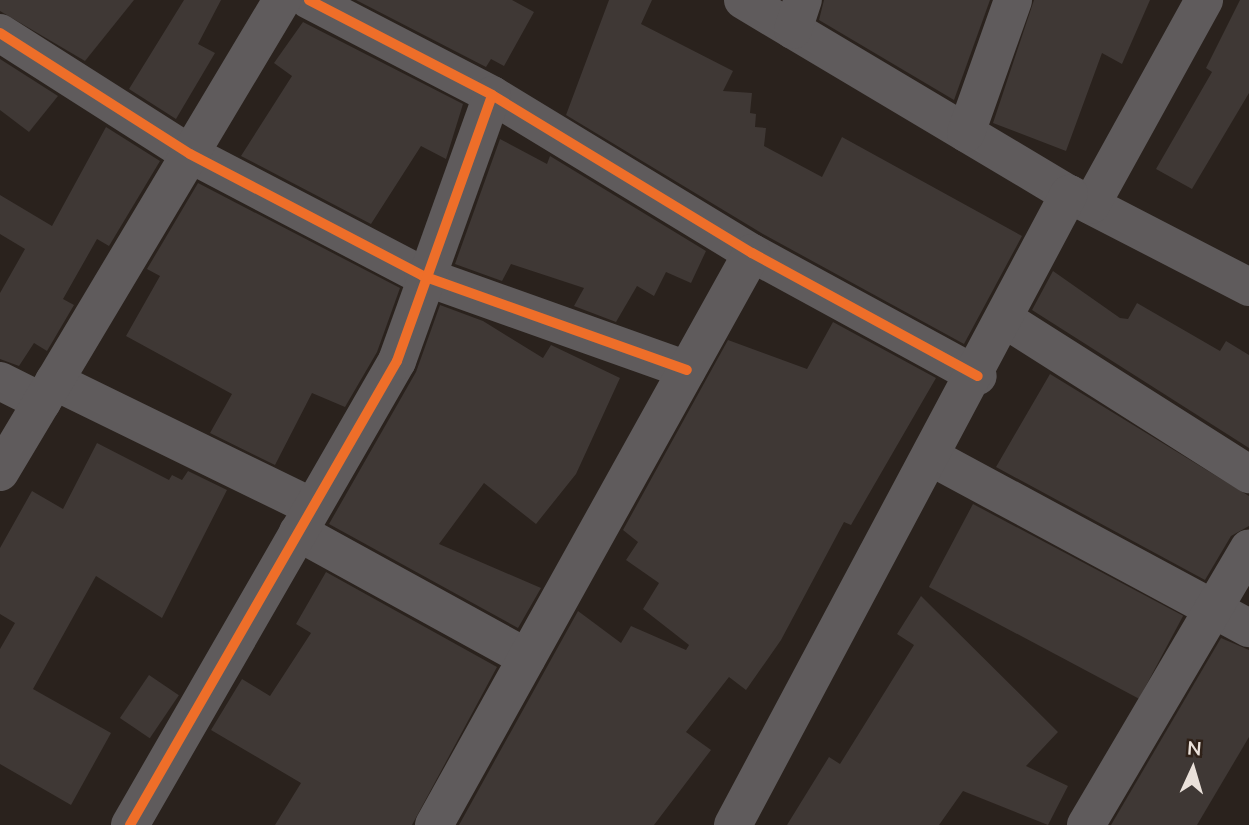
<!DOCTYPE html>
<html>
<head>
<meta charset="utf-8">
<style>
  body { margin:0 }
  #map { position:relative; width:1249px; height:825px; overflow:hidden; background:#2a221d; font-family:Mulish,sans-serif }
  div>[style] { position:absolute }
  .building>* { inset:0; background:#3f3835; transform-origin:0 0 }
  .minor>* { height:38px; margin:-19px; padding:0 19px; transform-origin:19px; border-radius:19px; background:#5f5b5c }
  .cycleway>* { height:10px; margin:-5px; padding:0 5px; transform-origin:5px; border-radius:5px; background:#ee6e29 }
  span { translate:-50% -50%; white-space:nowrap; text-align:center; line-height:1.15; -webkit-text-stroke:5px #2f2118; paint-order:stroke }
  .north { position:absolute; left:1158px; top:734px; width:70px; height:70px; -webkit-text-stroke:5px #2f2118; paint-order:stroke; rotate:4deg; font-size:19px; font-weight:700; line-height:28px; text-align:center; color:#eae1da }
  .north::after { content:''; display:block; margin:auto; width:24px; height:32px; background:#eae1da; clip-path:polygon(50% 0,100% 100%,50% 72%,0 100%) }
</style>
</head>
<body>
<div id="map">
  <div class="building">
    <div style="clip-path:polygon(0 0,134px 0,85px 61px,0 11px)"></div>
    <div style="clip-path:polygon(184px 0,221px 0,198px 44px,215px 53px,176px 119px,129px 89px)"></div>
    <div style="clip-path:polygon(356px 0,512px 0,534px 12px,504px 66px,491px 59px,486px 67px)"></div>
    <div style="clip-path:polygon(609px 0,652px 0,641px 24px,733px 71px,723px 91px,752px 93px,750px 113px,756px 114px,755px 127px,766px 128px,764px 146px,822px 177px,842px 137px,1022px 236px,964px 344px,763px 234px,566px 115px)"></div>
    <div style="clip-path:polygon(824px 0,990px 0,954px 100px,819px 20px)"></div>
    <div style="clip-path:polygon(1034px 0,1150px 0,1122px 64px,1102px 53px,1066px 151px,993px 123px)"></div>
    <div style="clip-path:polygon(1240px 0,1249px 0,1249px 93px,1192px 189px,1156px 169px,1212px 72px,1206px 68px)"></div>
    <div style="clip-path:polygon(303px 22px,463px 104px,446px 159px,421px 146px,371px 224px,241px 156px,292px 76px,274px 63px)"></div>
    <div style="clip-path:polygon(0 59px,58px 96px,29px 132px,0 110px)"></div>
    <div style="clip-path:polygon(106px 127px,160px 161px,109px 246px,97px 239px,63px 299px,74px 305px,47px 351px,34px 343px,19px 366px,0 359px,0 293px,25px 249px,0 234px,0 195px,52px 226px)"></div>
    <div style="clip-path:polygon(500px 139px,547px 164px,550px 156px,706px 251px,691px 283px,666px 272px,654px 296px,637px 286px,616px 322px,574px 306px,584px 288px,511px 264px,502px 281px,455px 264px)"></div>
    <div style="clip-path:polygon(198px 183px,400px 288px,377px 352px,345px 407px,312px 393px,275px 465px,210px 433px,232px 394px,126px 336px,160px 276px,147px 269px)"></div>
    <div style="clip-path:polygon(1053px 271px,1120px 318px,1128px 319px,1137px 303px,1220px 351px,1226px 341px,1249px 355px,1249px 448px,1032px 310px)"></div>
    <div style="clip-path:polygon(440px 305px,483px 321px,543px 358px,551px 345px,620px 378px,576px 474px,536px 524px,484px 483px,439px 544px,541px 588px,518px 628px,329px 524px,416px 372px)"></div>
    <div style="clip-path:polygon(833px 322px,936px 378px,851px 525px,844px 522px,781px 640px,746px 690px,729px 677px,686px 732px,711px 750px,654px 825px,459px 825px,578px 611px,621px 643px,631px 626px,686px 650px,689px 645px,643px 609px,659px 583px,626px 560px,638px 542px,623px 530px,728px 340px,807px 369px)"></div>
    <div style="clip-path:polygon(1050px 374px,1249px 496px,1249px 526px,1231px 536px,1205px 580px,996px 467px)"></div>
    <div style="clip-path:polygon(97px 443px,169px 480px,172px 475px,182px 480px,188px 471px,227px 490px,162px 618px,96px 576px,33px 689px,111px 733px,71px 805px,0 764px,0 649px,15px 623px,0 614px,0 548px,32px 491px,63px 509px)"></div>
    <div style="left:973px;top:504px;width:238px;height:94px;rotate:28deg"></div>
    <div style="clip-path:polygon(326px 572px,497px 667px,412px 825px,275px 825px,301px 783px,211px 730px,242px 679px,270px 696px,311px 633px,296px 624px)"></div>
    <div style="clip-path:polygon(921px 596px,1058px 732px,1026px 766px,1068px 786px,1048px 825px,963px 791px,939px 825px,787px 825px,829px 757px,840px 764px,914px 645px,897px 634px)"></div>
    <div style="clip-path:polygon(1221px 638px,1249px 650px,1249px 737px,1197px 825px,1111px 825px)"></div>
    <div style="left:149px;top:675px;width:36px;height:52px;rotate:34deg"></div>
  </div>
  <div class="minor">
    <div style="left:309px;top:0;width:206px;rotate:27.4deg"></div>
    <div style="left:492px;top:95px;width:304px;rotate:31.3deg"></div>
    <div style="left:752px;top:253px;width:257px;rotate:28.6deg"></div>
    <div style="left:743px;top:0;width:379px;rotate:30.8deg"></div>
    <div style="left:1069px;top:194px;width:203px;rotate:27.3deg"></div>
    <div style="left:793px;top:30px;width:32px;rotate:-72deg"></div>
    <div style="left:0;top:33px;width:225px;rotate:32.5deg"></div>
    <div style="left:190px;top:154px;width:263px;rotate:27.6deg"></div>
    <div style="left:423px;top:276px;width:280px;rotate:19.6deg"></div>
    <div style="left:966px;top:133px;width:141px;rotate:-70.5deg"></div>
    <div style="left:1091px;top:205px;width:234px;rotate:-61.1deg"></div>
    <div style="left:1006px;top:320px;width:288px;rotate:32.4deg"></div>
    <div style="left:0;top:381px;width:47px;rotate:26.6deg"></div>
    <div style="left:54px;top:381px;width:287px;rotate:26deg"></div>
    <div style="left:933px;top:458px;width:359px;rotate:28.3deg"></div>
    <div style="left:0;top:472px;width:550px;rotate:-59.14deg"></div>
    <div style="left:298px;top:532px;width:261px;rotate:28.8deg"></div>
    <div style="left:130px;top:825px;width:535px;rotate:-60.08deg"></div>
    <div style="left:397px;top:361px;width:282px;rotate:-70.3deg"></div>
    <div style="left:434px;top:825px;width:654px;rotate:-60.93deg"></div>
    <div style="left:733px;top:825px;width:715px;rotate:-61.97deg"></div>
    <div style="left:1086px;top:825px;width:321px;rotate:-59.5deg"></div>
  </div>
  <div class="cycleway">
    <div style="left:309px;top:0;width:206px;rotate:27.4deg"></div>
    <div style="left:492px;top:95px;width:304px;rotate:31.3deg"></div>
    <div style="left:752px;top:253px;width:257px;rotate:28.6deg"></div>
    <div style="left:0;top:33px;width:225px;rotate:32.5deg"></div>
    <div style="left:190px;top:154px;width:263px;rotate:27.6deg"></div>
    <div style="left:423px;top:276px;width:280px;rotate:19.6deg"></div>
    <div style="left:130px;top:825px;width:535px;rotate:-60.08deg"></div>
    <div style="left:397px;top:361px;width:282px;rotate:-70.3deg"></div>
  </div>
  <div class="north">N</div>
</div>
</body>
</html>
